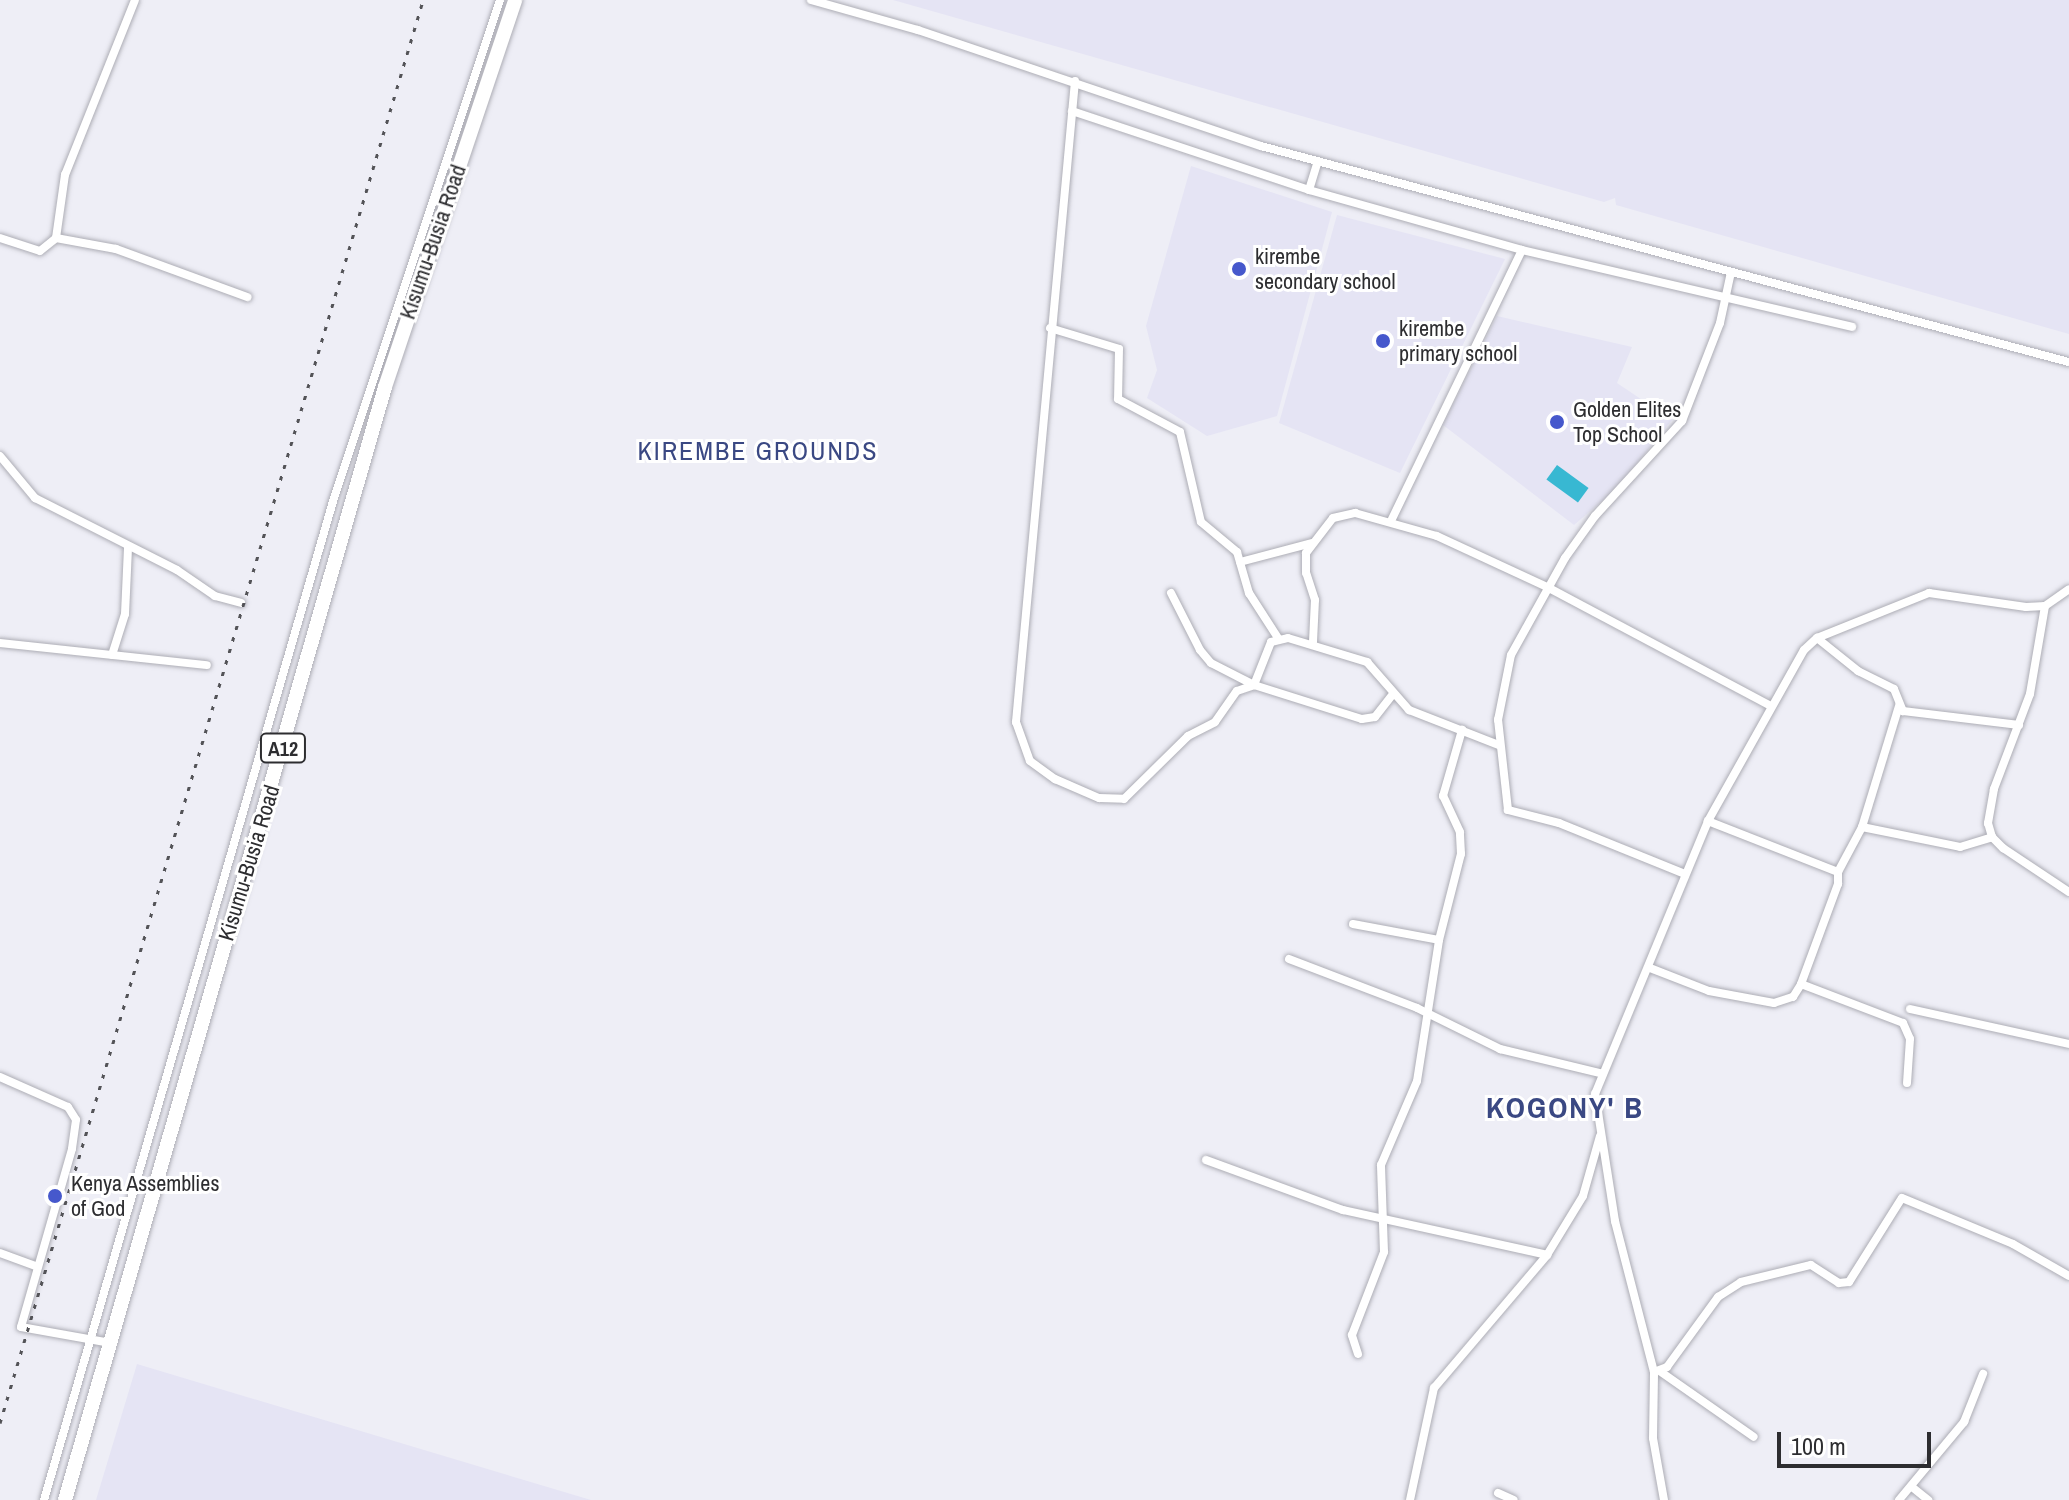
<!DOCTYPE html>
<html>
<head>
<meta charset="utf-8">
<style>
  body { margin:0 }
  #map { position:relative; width:2069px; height:1500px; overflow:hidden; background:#eeeef6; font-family:"Archivo Narrow",sans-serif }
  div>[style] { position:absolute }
  .built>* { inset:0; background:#e5e4f4 }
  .water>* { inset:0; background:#38b8d2; transform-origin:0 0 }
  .roads { filter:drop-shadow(0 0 2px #adadb5) drop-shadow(0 0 2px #adadb5) }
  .minor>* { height:8px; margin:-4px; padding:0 4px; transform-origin:4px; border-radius:4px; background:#fff }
  .trunk>* { height:14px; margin:-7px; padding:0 7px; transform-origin:7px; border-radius:7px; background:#fff }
  .rail>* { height:3px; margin-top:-1.5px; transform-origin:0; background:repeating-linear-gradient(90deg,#535357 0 4px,transparent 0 12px) }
  .dots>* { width:22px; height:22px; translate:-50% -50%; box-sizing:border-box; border:4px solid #fff; border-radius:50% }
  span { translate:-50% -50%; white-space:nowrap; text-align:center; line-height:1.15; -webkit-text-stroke:6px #fff; paint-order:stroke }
  .shield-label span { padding:2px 6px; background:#fff; border:2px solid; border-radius:6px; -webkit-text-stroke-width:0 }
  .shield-label { font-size:20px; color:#2d2d30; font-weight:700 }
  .street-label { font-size:22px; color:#2d2d30 }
  .poi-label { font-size:22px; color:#2d2d30 }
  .left { translate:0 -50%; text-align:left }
  .quarter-label { font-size:26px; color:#3a4883; letter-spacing:2px }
  .district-label { font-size:30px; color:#3a4883; font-weight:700; letter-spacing:2px }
  .scale { position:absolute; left:1777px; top:1432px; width:154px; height:36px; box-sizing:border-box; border:4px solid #2d2d30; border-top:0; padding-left:10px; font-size:24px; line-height:28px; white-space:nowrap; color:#2d2d30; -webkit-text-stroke:6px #fff; paint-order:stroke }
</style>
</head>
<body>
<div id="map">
  <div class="built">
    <div style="clip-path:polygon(893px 0,2069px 0,2069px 334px,1616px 205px,1615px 198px,1604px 202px)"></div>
    <div style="clip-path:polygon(1191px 166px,1332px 212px,1277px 416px,1207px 436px,1147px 398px,1157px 370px,1146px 326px)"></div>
    <div style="clip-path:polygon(1337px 215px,1505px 259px,1400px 473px,1279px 423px)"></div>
    <div style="clip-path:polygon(1497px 316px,1632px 347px,1617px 383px,1672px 420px,1616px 489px,1574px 525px,1443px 425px)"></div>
    <div style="clip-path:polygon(137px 1364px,591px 1500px,96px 1500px)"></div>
  </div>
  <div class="water">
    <div style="left:1557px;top:465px;width:39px;height:18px;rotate:36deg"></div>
  </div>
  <div class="roads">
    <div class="minor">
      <div style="left:811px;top:0;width:111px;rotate:15.7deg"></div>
      <div style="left:918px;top:30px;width:362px;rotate:18.7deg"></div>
      <div style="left:1261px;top:146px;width:836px;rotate:14.97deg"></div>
      <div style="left:1075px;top:81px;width:644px;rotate:95.26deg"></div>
      <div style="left:1016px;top:722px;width:41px;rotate:70.3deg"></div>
      <div style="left:1030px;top:761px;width:31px;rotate:36deg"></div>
      <div style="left:1055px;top:779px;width:48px;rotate:23.4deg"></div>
      <div style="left:1099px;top:798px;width:25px;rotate:2deg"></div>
      <div style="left:1124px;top:799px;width:90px;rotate:-44.5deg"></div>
      <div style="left:1188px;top:736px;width:30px;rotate:-27deg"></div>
      <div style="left:1215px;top:722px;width:38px;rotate:-55deg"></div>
      <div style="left:1237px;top:691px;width:18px;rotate:-19deg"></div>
      <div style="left:1254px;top:685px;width:46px;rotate:-68.4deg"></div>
      <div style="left:1271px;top:642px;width:17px;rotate:-13deg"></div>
      <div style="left:1288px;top:638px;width:83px;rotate:16.9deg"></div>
      <div style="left:1367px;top:662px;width:64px;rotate:48.8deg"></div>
      <div style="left:1409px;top:710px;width:97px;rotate:21.3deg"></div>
      <div style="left:1072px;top:111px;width:250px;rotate:18.4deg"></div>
      <div style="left:1309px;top:190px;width:221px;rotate:15.7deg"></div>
      <div style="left:1522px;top:250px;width:339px;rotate:13.1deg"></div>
      <div style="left:1309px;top:190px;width:30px;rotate:-73deg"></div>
      <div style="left:0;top:238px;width:42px;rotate:18deg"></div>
      <div style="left:40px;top:251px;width:21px;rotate:-39deg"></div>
      <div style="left:56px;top:238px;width:64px;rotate:-81.9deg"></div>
      <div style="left:65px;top:175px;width:188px;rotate:-68.2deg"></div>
      <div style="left:56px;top:238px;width:61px;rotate:10.4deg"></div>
      <div style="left:116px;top:249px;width:140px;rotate:20.1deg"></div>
      <div style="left:1050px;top:328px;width:72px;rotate:16.9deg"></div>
      <div style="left:1119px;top:349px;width:50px;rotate:91.1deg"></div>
      <div style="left:1118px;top:399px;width:70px;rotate:28deg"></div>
      <div style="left:1180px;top:432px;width:92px;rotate:76.9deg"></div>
      <div style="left:1201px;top:522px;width:47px;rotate:39.8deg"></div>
      <div style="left:1237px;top:552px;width:43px;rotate:73.7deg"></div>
      <div style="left:1249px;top:593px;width:54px;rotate:57.2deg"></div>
      <div style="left:0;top:456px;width:55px;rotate:50.2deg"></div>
      <div style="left:35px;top:498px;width:159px;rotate:26.9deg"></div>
      <div style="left:177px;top:570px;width:46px;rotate:34.4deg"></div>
      <div style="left:215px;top:596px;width:27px;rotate:15deg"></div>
      <div style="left:1391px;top:521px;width:301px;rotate:-64.2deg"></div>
      <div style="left:1240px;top:562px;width:74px;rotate:-14.8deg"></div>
      <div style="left:1171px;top:593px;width:64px;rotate:63deg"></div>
      <div style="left:1200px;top:650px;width:17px;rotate:50deg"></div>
      <div style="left:1211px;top:663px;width:48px;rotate:27.1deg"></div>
      <div style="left:1254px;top:685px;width:113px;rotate:17.5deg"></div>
      <div style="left:1362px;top:719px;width:13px;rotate:-9deg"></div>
      <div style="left:1375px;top:717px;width:28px;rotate:-52deg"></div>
      <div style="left:2045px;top:606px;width:89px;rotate:99.7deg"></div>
      <div style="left:2030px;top:694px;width:102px;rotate:110.8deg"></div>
      <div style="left:1994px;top:789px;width:35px;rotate:100deg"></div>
      <div style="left:1988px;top:823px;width:15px;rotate:74deg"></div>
      <div style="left:1992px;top:837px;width:16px;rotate:45deg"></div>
      <div style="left:2003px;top:848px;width:79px;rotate:33.7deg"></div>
      <div style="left:1817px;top:638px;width:53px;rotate:38.8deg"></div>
      <div style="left:1858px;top:671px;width:40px;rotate:26.6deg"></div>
      <div style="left:1894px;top:689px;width:24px;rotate:68deg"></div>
      <div style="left:1903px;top:711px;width:117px;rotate:6.9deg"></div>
      <div style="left:1313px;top:642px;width:42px;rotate:-87.3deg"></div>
      <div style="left:1315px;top:600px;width:28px;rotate:-108deg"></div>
      <div style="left:1306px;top:573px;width:20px;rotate:-90deg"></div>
      <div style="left:1306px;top:553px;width:44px;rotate:-52.4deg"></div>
      <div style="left:1333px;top:518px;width:23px;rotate:-13deg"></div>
      <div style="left:1355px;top:513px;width:85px;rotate:15.7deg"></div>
      <div style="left:1437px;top:536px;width:123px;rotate:24.9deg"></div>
      <div style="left:1549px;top:588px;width:251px;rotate:28deg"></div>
      <div style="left:0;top:643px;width:208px;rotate:6.1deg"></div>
      <div style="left:112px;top:655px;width:43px;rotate:-72.4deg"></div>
      <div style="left:125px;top:614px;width:66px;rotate:-87.4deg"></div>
      <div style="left:1862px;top:827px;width:100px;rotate:11.5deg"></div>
      <div style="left:1960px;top:847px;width:34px;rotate:-17deg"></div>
      <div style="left:1838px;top:872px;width:51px;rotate:-61.9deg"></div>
      <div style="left:1862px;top:827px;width:127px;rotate:-73deg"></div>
      <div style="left:1685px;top:874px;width:136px;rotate:-158deg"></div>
      <div style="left:1559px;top:823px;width:53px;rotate:-165.7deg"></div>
      <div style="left:1508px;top:810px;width:91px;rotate:-96.3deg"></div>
      <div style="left:1498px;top:720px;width:66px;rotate:-78.7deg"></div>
      <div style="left:1511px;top:655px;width:111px;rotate:-60.9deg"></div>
      <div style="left:1565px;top:558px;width:52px;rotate:-54.5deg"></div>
      <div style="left:1595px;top:516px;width:129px;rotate:-47.5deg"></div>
      <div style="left:1682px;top:421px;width:105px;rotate:-68.8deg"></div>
      <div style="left:1720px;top:323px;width:52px;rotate:-77.8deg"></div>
      <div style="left:1353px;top:924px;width:87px;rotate:10.5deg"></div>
      <div style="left:1289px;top:959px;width:137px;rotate:20.9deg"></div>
      <div style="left:1417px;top:1008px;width:93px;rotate:26.3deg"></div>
      <div style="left:1500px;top:1049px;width:103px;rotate:13.5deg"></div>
      <div style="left:1650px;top:968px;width:63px;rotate:21.3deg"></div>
      <div style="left:1709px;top:991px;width:66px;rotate:10.5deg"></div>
      <div style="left:1774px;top:1003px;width:20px;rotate:-18deg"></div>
      <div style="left:1793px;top:997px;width:15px;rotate:-58deg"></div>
      <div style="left:1801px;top:984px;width:107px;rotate:-69.7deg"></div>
      <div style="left:1838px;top:884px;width:12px;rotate:-90deg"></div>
      <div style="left:1838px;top:872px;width:140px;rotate:-158.6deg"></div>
      <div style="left:1801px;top:984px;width:109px;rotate:20.9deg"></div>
      <div style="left:1903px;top:1023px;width:17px;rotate:66deg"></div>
      <div style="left:1910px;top:1039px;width:44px;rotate:93.9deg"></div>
      <div style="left:1910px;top:1009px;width:163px;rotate:12.4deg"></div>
      <div style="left:0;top:1077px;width:74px;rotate:23.8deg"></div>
      <div style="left:68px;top:1107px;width:15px;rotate:58deg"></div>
      <div style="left:76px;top:1120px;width:29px;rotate:98deg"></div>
      <div style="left:72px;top:1149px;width:185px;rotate:106deg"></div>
      <div style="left:21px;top:1327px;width:91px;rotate:10.1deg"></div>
      <div style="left:1206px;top:1160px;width:146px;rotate:20.1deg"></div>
      <div style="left:1343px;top:1210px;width:209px;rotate:12.4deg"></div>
      <div style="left:0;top:1253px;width:37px;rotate:20deg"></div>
      <div style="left:1358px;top:1354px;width:20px;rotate:-108deg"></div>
      <div style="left:1352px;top:1335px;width:89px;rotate:-68.9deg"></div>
      <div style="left:1384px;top:1252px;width:87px;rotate:-92deg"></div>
      <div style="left:1381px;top:1165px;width:91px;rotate:-66.8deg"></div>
      <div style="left:1417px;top:1081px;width:143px;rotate:-81.1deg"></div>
      <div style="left:1439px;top:940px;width:89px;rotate:-75.7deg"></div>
      <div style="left:1461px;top:854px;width:22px;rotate:-93deg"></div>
      <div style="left:1460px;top:832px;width:40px;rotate:-115deg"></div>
      <div style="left:1443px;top:796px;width:69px;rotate:-73.9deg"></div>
      <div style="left:1654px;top:1372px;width:14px;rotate:-21deg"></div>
      <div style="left:1667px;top:1367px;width:87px;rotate:-53.9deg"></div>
      <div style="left:1718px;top:1297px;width:27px;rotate:-33deg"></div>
      <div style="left:1741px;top:1282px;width:72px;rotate:-13.7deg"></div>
      <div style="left:1811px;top:1265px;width:33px;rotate:33deg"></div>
      <div style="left:1839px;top:1283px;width:10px;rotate:-6deg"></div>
      <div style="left:1849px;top:1282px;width:99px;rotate:-57.8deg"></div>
      <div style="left:1902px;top:1198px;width:120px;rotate:22.5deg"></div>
      <div style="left:2013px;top:1244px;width:64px;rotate:29.7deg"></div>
      <div style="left:1661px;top:1372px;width:113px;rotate:35deg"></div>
      <div style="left:1912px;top:1487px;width:21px;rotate:39deg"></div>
      <div style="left:1498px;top:1493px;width:17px;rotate:24deg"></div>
      <div style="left:44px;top:1500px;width:1043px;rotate:-73.86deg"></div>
      <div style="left:334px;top:498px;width:525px;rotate:-71.57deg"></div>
      <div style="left:1410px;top:1500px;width:115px;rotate:-77.9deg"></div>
      <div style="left:1434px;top:1388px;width:175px;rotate:-49.6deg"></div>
      <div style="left:1547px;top:1255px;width:69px;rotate:-58.6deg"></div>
      <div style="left:1583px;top:1196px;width:62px;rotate:-74.2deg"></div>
      <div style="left:1664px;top:1500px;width:63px;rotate:-100.1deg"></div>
      <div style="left:1653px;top:1438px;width:66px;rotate:-89.1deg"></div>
      <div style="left:1654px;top:1372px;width:156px;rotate:-104.5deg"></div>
      <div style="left:1615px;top:1221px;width:129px;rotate:-98.9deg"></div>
      <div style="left:1595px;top:1094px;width:295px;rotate:-67.5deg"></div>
      <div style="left:1708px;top:821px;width:196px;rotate:-60.7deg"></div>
      <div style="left:1804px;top:650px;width:18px;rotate:-43deg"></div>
      <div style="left:1817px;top:638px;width:121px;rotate:-21.9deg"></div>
      <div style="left:1929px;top:593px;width:98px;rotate:8.2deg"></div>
      <div style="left:2026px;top:607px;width:19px;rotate:-3deg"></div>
      <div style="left:2045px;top:606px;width:29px;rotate:-35deg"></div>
      <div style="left:1899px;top:1500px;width:102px;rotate:-50.2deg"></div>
      <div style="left:1964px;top:1422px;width:52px;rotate:-68.4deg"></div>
    </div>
    <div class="trunk">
      <div style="left:65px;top:1500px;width:1158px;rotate:-73.96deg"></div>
      <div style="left:385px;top:387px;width:408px;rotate:-71.4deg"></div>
    </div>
  </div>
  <div class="rail">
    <div style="left:0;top:1423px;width:1485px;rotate:-73.44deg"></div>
  </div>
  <div class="dots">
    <div style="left:1239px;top:269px;background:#4658cc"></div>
    <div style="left:1383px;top:341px;background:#4658cc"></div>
    <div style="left:1557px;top:422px;background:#4658cc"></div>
    <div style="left:55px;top:1196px;background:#4658cc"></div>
  </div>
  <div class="shield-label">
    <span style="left:283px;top:748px">A12</span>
  </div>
  <div class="street-label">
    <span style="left:433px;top:242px;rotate:-71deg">Kisumu-Busia Road</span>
    <span style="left:249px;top:863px;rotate:-73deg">Kisumu-Busia Road</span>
  </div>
  <div class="poi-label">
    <span class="left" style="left:1255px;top:269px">kirembe<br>secondary school</span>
    <span class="left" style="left:1399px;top:341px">kirembe<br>primary school</span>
    <span class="left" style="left:1573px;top:422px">Golden Elites<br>Top School</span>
    <span class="left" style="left:71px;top:1196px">Kenya Assemblies<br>of God</span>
  </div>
  <div class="quarter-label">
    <span style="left:758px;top:451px">KIREMBE GROUNDS</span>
  </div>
  <div class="district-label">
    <span style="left:1565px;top:1107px">KOGONY' B</span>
  </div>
  <div class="scale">100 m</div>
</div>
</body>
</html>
